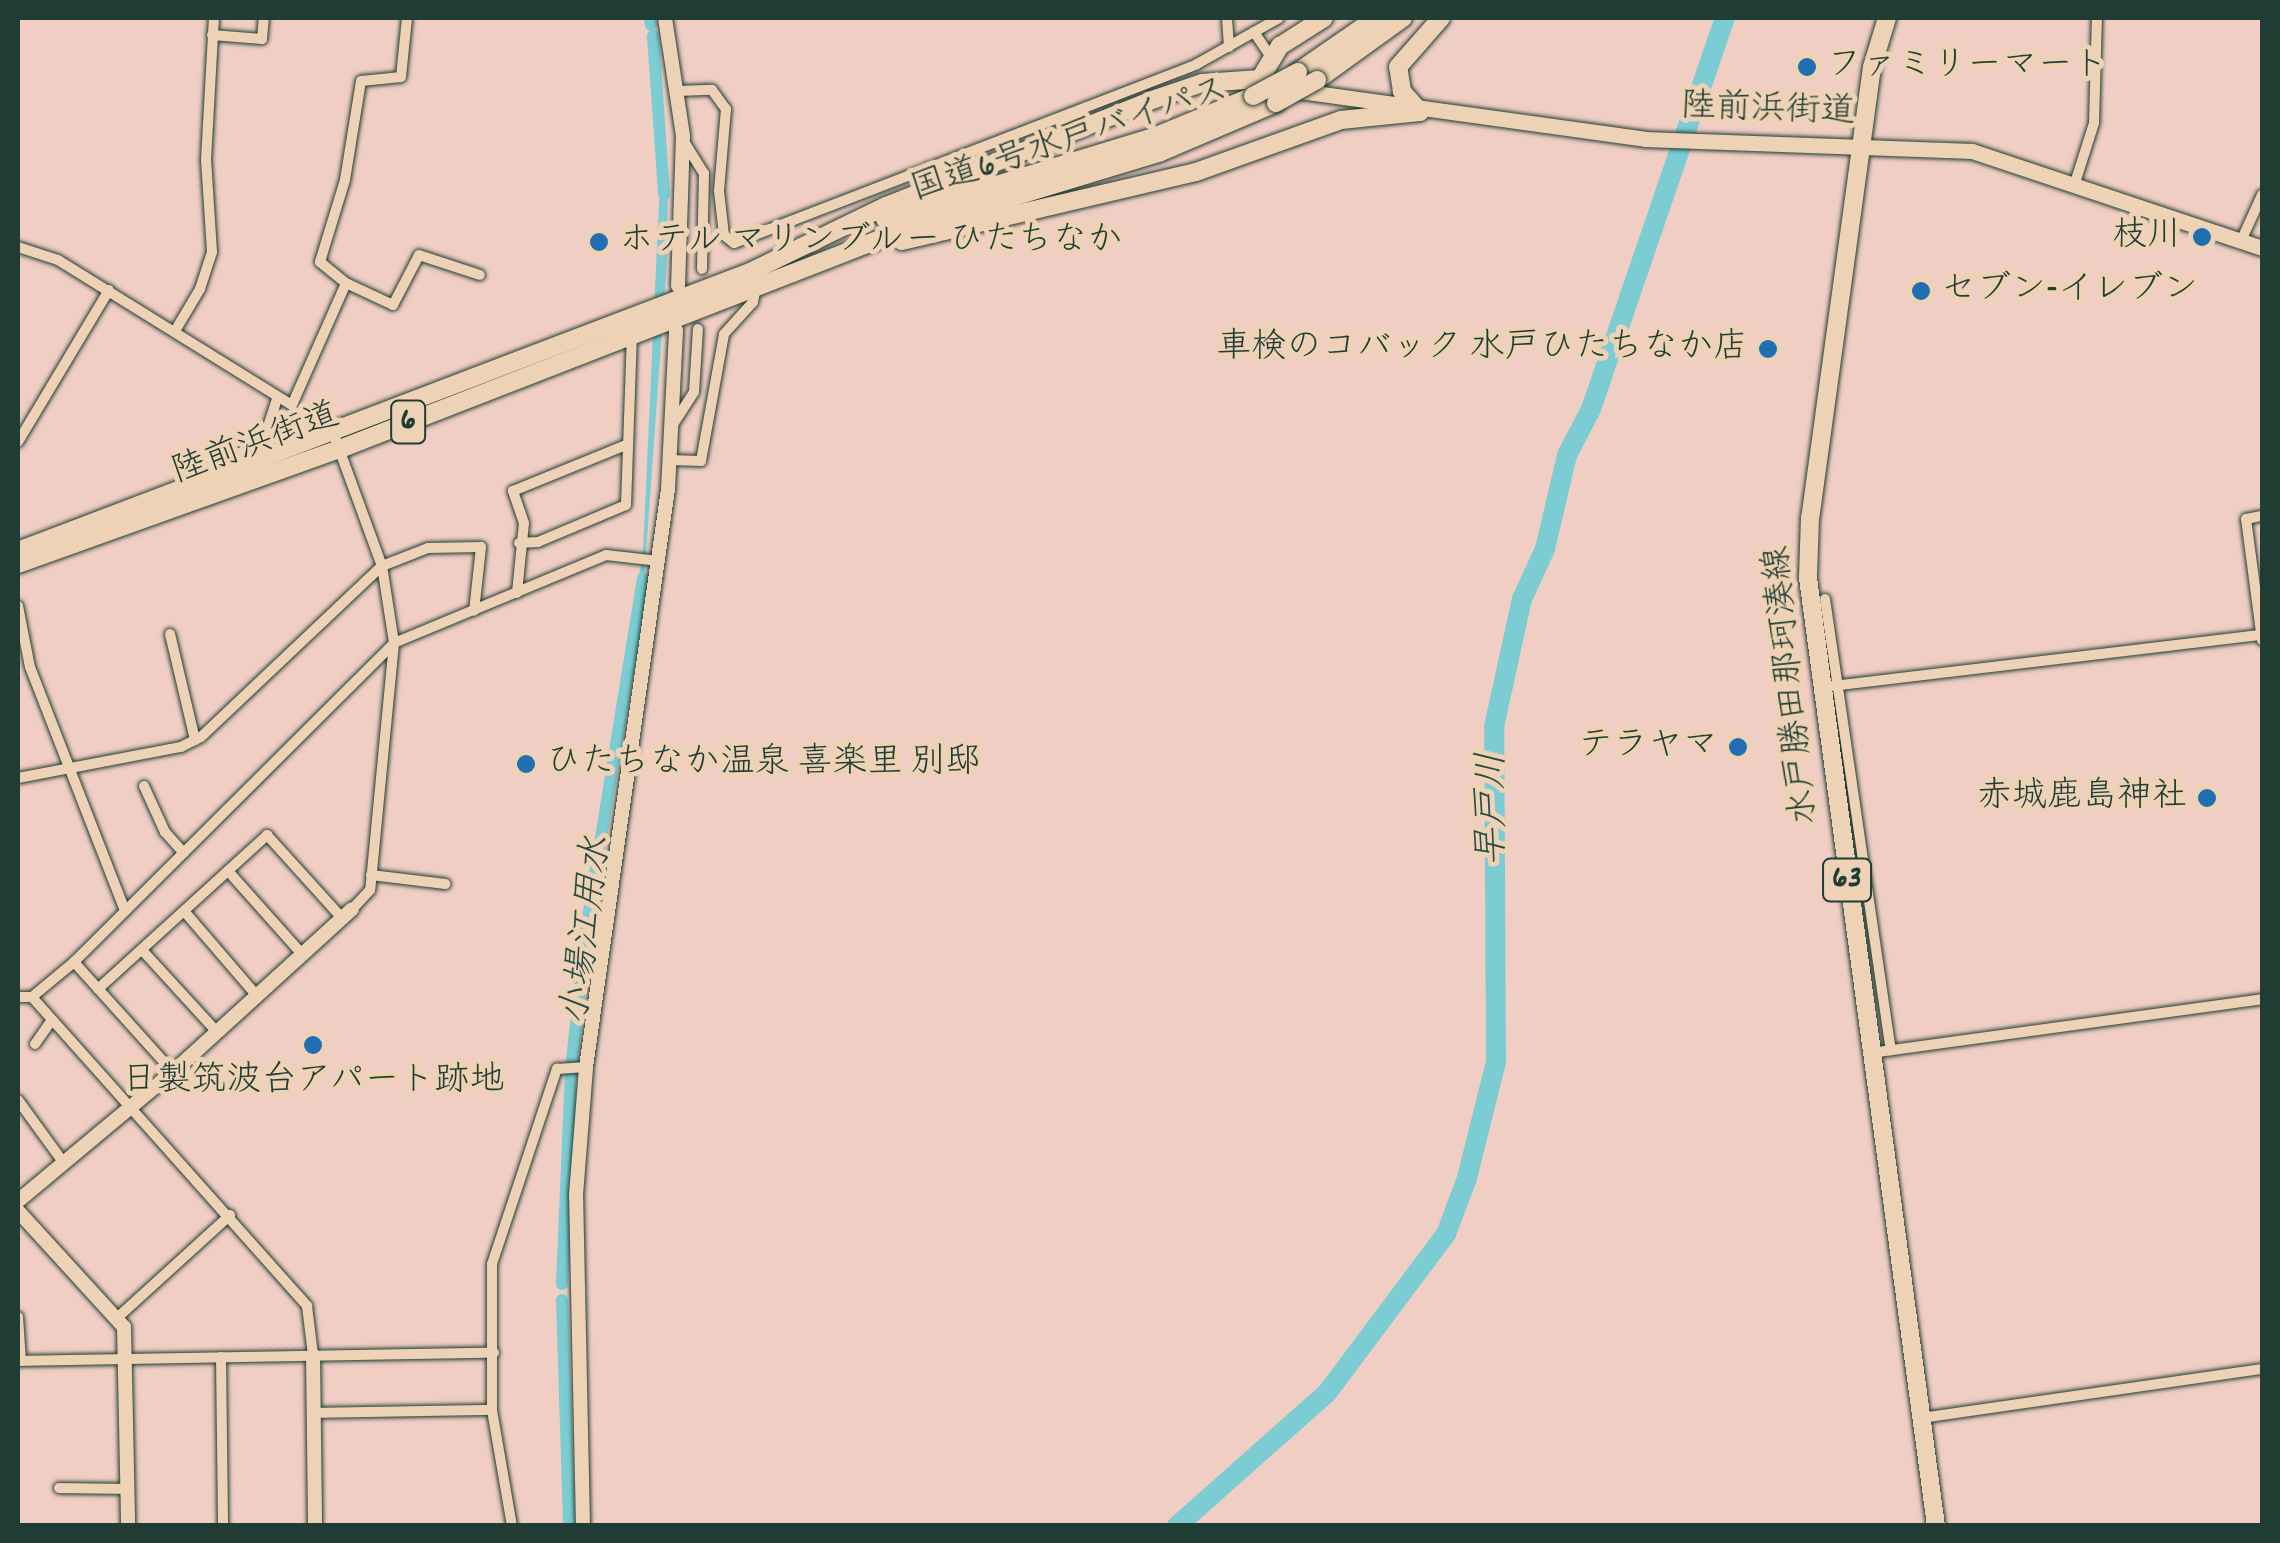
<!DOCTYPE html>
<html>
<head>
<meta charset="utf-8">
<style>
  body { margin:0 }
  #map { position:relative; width:2280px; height:1543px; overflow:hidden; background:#f1cec3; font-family:Dekko,"Klee One",sans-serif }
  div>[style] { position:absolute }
  .water>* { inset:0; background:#7bcdd3 }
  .canal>* { height:12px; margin:-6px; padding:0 6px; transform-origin:6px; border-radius:6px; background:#7bcdd3 }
  .river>* { height:20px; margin:-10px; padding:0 10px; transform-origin:10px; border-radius:10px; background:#7bcdd3 }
  .roads { filter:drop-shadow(0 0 2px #1f3d34) drop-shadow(0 0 2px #1f3d34) }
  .minor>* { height:10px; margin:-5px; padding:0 5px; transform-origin:5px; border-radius:5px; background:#eed2b5 }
  .tertiary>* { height:14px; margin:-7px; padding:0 7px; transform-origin:7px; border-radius:7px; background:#eed2b5 }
  .secondary>* { height:15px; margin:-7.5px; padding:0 7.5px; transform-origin:7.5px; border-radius:7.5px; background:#eed2b5 }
  .primary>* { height:18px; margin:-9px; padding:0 9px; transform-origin:9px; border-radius:9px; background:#eed2b5 }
  .trunk>* { height:18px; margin:-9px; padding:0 9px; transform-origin:9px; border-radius:9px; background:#eed2b5 }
  .bridges { filter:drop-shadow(0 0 2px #1f3d34) drop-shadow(0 0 2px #1f3d34) }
  .trunk-bridge>* { height:18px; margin:-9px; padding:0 9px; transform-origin:9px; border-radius:9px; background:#eed2b5 }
  .dots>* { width:28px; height:28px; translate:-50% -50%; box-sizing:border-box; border:5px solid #eed2b5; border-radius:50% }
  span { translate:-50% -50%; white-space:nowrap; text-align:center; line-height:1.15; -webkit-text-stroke:10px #eed2b5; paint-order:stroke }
  .shield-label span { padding:2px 8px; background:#eed2b5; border:2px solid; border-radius:8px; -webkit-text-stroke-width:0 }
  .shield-label { font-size:32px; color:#1f3d34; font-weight:700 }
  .poi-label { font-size:35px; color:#1f3d34 }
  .left { translate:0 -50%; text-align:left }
  .right { translate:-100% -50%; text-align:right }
  .street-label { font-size:35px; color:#1f3d34 }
  .water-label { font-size:38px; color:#284b44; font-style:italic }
  .frame { position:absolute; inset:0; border:20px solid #1f3d34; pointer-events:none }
</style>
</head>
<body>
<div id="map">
  <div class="water">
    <div style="clip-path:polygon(660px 181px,668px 181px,667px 262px,643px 595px,636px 594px,643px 551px)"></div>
  </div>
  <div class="canal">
    <div style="left:650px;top:18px;width:7px;rotate:82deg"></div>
    <div style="left:653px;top:36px;width:159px;rotate:86deg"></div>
    <div style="left:572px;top:1061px;width:132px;rotate:-83.9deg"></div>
    <div style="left:586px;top:930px;width:356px;rotate:-80.8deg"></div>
    <div style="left:562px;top:1284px;width:214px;rotate:-87.6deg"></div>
    <div style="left:562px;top:1300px;width:226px;rotate:88.2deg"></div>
  </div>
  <div class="river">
    <div style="left:1177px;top:1526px;width:200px;rotate:-41.6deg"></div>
    <div style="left:1327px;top:1393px;width:199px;rotate:-53.2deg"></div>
    <div style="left:1446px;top:1234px;width:60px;rotate:-69.4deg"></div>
    <div style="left:1467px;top:1178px;width:120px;rotate:-76deg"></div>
    <div style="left:1496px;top:1062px;width:335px;rotate:-90.3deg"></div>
    <div style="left:1494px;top:727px;width:131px;rotate:-77.7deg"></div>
    <div style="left:1522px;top:599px;width:55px;rotate:-65.3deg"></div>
    <div style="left:1545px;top:549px;width:97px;rotate:-76.8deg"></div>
    <div style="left:1567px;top:455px;width:52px;rotate:-62.4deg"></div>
    <div style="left:1591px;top:409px;width:413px;rotate:-71.1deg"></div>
  </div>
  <div class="roads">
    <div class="minor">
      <div style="left:407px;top:18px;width:59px;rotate:95.8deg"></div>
      <div style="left:401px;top:77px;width:40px;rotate:174.3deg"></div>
      <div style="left:361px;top:81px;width:100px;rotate:99.2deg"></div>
      <div style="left:345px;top:180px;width:86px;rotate:107deg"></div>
      <div style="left:320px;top:262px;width:33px;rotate:39deg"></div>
      <div style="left:346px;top:283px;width:52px;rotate:25.1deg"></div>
      <div style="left:393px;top:305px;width:56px;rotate:-62.5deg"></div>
      <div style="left:419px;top:255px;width:64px;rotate:18.2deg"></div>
      <div style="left:1227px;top:18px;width:29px;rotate:86deg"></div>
      <div style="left:1254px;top:32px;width:29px;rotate:56deg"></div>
      <div style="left:212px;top:35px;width:50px;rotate:4.6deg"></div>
      <div style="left:262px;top:39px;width:21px;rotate:-85deg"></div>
      <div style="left:677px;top:91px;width:35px;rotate:-2deg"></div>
      <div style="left:712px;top:90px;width:24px;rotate:54deg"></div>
      <div style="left:726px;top:109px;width:82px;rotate:94.9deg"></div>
      <div style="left:719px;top:191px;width:44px;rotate:83.5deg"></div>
      <div style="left:724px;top:235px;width:13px;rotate:39deg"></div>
      <div style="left:734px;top:243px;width:496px;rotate:-21.1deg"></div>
      <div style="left:1197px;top:64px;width:94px;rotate:-29.3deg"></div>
      <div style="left:683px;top:140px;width:39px;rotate:58deg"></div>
      <div style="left:704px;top:173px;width:96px;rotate:91.2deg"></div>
      <div style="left:2075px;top:183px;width:63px;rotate:-72.4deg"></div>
      <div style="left:2094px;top:123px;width:105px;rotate:-88.4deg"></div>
      <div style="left:2241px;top:241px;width:51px;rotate:-65.5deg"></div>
      <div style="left:18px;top:247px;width:42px;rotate:18deg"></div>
      <div style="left:58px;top:260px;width:275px;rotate:31.8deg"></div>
      <div style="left:292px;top:405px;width:133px;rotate:-66.1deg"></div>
      <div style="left:175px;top:331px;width:49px;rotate:-59.2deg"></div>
      <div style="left:200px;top:289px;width:39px;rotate:-72deg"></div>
      <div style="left:212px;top:252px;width:92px;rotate:-93.7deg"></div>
      <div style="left:206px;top:160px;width:142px;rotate:-86.8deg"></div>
      <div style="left:672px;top:426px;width:40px;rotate:-57.1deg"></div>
      <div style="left:694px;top:392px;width:63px;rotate:-86.4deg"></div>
      <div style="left:334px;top:435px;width:140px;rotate:69.9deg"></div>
      <div style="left:382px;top:566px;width:78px;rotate:81.1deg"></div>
      <div style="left:394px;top:643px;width:248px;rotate:95.5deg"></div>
      <div style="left:370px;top:890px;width:26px;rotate:133deg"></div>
      <div style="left:18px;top:442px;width:177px;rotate:-59.1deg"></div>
      <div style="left:670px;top:460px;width:31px;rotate:2deg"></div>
      <div style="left:701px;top:461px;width:129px;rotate:-79.7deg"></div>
      <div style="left:724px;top:334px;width:43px;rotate:-47.8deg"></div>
      <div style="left:753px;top:302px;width:15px;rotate:-79deg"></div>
      <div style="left:210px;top:481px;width:13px;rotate:-108deg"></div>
      <div style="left:206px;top:469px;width:63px;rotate:-25.3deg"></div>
      <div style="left:263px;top:442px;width:45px;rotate:-72deg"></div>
      <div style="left:519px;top:543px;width:19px;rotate:-3deg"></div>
      <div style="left:538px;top:542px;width:95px;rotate:-22.8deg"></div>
      <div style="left:626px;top:505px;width:170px;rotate:-88deg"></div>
      <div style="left:517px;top:593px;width:70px;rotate:-84.3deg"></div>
      <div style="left:524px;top:523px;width:34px;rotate:-109deg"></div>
      <div style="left:513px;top:491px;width:124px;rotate:-22.2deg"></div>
      <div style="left:1825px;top:599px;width:456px;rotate:81.7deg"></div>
      <div style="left:18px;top:606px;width:62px;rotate:78.9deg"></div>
      <div style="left:30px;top:667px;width:262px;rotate:68.7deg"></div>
      <div style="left:170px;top:634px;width:109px;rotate:76.7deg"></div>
      <div style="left:2262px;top:640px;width:122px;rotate:-97.5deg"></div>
      <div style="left:2246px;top:519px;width:16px;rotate:-11deg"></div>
      <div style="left:1832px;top:686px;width:432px;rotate:-6.8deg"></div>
      <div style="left:18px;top:778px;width:166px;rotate:-10.8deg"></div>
      <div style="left:181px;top:747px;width:22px;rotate:-27deg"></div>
      <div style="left:201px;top:737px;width:249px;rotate:-43.4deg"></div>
      <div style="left:382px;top:566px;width:49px;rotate:-21.4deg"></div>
      <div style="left:428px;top:548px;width:53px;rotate:-1.1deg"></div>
      <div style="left:481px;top:547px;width:64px;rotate:96.2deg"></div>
      <div style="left:144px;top:786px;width:51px;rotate:65.5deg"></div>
      <div style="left:165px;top:832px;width:28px;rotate:48deg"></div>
      <div style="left:228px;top:871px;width:111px;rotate:48.3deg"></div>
      <div style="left:371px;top:875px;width:75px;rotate:6.9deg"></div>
      <div style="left:184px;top:911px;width:112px;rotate:49.3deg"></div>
      <div style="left:142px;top:950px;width:111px;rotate:47.6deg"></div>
      <div style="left:74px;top:962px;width:148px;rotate:48deg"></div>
      <div style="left:98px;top:989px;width:229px;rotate:-42.3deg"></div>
      <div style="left:267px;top:835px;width:112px;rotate:47.9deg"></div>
      <div style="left:18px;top:997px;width:14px"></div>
      <div style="left:32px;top:997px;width:55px;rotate:-39.8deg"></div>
      <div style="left:74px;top:962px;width:452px;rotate:-44.9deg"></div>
      <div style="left:394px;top:643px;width:230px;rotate:-22.5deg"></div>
      <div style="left:606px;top:555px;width:53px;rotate:6.5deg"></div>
      <div style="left:32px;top:997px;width:414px;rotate:48.3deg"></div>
      <div style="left:307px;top:1306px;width:49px;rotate:83deg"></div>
      <div style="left:35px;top:1044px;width:28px;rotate:-55deg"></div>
      <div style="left:1870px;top:1053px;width:396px;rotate:-7.8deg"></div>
      <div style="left:18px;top:1100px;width:77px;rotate:54deg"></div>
      <div style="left:18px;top:1317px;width:44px;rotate:86.1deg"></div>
      <div style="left:117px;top:1318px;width:153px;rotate:-42.3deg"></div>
      <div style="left:221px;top:1357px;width:169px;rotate:89.3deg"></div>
      <div style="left:18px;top:1361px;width:476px;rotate:-1deg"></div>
      <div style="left:314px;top:1413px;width:178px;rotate:-1deg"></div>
      <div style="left:1921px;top:1418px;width:345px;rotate:-8.2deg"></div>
      <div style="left:59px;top:1488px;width:68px;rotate:0.8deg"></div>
      <div style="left:512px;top:1526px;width:118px;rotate:-99.8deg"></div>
      <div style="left:492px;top:1410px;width:146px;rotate:-90deg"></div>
      <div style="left:492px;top:1264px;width:206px;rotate:-71.6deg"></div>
      <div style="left:557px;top:1069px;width:29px;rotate:-4deg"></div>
    </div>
    <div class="tertiary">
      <div style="left:665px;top:18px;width:119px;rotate:81.3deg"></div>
      <div style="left:683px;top:136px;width:150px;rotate:91.9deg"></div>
      <div style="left:18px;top:1201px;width:202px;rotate:-39.8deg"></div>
      <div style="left:173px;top:1072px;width:242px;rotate:-42.3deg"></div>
      <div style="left:18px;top:1211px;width:157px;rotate:47.6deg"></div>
      <div style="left:124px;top:1327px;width:199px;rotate:88.8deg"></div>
      <div style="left:313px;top:1355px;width:171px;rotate:89.3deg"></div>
      <div style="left:583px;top:1526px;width:331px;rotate:-91.2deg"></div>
      <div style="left:576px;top:1195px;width:128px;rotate:-85.5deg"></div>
      <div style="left:586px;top:1067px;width:584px;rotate:-81.93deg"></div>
      <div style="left:668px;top:489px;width:159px;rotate:-87.1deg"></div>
    </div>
    <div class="secondary">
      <div style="left:1293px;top:90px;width:355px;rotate:7.9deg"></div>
      <div style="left:1645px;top:139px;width:327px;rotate:2.1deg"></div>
      <div style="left:1972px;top:151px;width:306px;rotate:18.5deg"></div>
    </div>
    <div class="primary">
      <div style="left:1887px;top:18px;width:51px;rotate:107deg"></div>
      <div style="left:1872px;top:67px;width:454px;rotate:97.8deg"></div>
      <div style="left:1810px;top:517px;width:61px;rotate:91.9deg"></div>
      <div style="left:1808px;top:578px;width:957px;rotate:82.31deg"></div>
    </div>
    <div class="trunk">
      <div style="left:1298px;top:72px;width:95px;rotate:-34.7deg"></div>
      <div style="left:1317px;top:80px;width:106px;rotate:-35.8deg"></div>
      <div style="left:1420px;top:112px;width:28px;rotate:-131deg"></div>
      <div style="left:1402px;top:91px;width:24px;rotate:-99deg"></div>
      <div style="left:1398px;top:67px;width:65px;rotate:-48.7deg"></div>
      <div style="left:885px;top:219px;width:283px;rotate:-17deg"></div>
      <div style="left:1156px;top:136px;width:105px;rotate:-22.4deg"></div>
      <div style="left:902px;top:241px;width:302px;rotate:-13.2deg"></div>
      <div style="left:1196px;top:172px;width:154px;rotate:-19.7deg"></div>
      <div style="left:1341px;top:120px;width:79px;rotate:-5.8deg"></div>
      <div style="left:18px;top:551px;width:783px;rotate:-20.86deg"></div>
      <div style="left:750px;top:272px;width:151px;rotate:-25.9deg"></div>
      <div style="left:886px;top:206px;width:286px;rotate:-21.7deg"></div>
      <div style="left:1152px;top:100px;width:53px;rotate:-18.8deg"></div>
      <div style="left:1202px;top:83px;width:58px;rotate:-3.9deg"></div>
      <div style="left:1260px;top:79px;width:39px;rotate:-59deg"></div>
      <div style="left:1280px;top:46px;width:52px;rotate:-32.5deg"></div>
      <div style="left:18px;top:564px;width:342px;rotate:-19.7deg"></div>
      <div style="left:340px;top:449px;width:599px;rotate:-21.25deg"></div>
      <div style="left:898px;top:232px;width:275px;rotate:-16.9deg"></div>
      <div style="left:1161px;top:152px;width:125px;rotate:-23.1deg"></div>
    </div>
  </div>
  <div class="bridges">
    <div class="trunk-bridge">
      <div style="left:1253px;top:96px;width:51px;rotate:-28.1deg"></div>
      <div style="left:1276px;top:103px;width:47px;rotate:-29.3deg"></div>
    </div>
  </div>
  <div class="dots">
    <div style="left:1807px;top:67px;background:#1f6fb2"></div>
    <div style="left:2202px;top:237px;background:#1f6fb2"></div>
    <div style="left:599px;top:242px;background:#1f6fb2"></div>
    <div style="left:1921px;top:291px;background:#1f6fb2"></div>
    <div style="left:1768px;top:349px;background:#1f6fb2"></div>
    <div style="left:1738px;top:747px;background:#1f6fb2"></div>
    <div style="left:526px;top:764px;background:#1f6fb2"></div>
    <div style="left:2207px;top:798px;background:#1f6fb2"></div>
    <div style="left:313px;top:1045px;background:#1f6fb2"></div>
  </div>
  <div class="shield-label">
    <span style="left:408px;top:422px">6</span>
    <span style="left:1847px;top:880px">63</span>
  </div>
  <div class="poi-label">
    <span class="left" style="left:1827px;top:67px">ファミリーマート</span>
    <span class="right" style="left:2182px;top:237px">枝川</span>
    <span class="left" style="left:619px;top:242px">ホテル マリンブルー ひたちなか</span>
    <span class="left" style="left:1941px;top:291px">セブン-イレブン</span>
    <span class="right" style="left:1748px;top:349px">車検のコバック 水戸ひたちなか店</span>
    <span class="right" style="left:1718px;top:747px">テラヤマ</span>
    <span class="left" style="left:546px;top:764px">ひたちなか温泉 喜楽里 別邸</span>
    <span class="right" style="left:2187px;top:798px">赤城鹿島神社</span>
    <span style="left:313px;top:1082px">日製筑波台アパート跡地</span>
  </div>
  <div class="street-label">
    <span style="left:1768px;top:111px;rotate:2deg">陸前浜街道</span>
    <span style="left:1070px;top:141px;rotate:-18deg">国道6号水戸バイパス</span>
    <span style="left:256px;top:445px;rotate:-20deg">陸前浜街道</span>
    <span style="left:1793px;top:685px;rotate:-96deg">水戸勝田那珂湊線</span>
  </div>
  <div class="water-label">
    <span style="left:1495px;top:809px;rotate:-90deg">早戸川</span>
    <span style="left:589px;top:931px;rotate:-83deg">小場江用水</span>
  </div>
  <div class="frame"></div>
</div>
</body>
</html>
